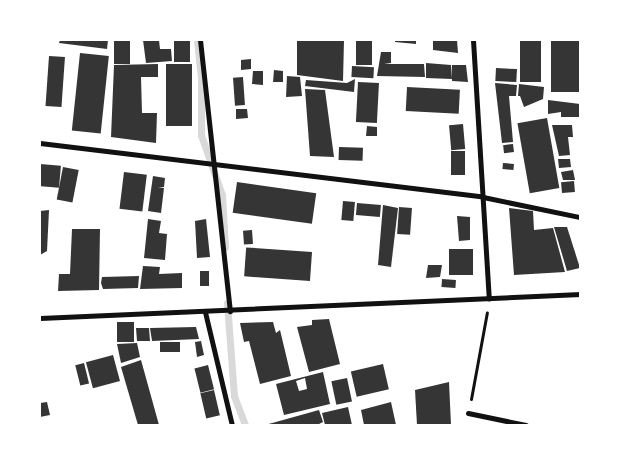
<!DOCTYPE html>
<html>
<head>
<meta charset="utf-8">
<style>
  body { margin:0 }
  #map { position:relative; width:620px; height:465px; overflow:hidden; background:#fff; font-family:"Crimson Pro",serif }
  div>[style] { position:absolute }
  .stream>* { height:7px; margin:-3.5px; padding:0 3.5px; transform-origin:3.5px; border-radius:3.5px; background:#d9d9d9 }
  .building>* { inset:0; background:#353535; transform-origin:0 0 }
  .path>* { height:3px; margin:-1.5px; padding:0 1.5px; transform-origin:1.5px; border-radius:1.5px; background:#111 }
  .minor>* { height:5px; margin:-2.5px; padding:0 2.5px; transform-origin:2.5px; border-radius:2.5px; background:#111 }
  span { translate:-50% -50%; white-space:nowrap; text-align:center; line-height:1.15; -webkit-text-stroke:5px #fff; paint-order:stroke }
  .frame { position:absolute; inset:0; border:41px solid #fff; pointer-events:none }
</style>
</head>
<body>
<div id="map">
  <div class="stream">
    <div style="left:197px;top:40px;width:39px;rotate:84deg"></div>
    <div style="left:201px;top:79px;width:56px;rotate:90deg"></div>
    <div style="left:201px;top:135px;width:64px;rotate:70.7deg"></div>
    <div style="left:222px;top:195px;width:52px;rotate:86.7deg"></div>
    <div style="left:227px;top:303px;width:93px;rotate:85.7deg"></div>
    <div style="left:234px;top:396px;width:31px;rotate:69deg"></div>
  </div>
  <div class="building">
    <div style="clip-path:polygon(60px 40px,108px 40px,107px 49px,59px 43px)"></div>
    <div style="left:114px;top:40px;width:16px;height:24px"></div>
    <div style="clip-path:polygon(143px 40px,159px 40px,160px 49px,171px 49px,172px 61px,146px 63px)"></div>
    <div style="left:174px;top:40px;width:16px;height:22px"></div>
    <div style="clip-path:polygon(297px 40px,344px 40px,343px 81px,297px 75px)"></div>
    <div style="left:356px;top:40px;width:16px;height:25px"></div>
    <div style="clip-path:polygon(395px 40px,416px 40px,416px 44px,395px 42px)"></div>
    <div style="clip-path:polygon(433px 40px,457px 40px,458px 53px,433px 50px)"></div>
    <div style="left:520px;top:40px;width:21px;height:42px"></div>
    <div style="left:551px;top:40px;width:29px;height:52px"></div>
    <div style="clip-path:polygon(381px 52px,391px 52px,391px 63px,384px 64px,424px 64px,425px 77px,377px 76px)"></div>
    <div style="left:80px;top:53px;width:29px;height:78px;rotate:6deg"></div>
    <div style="left:49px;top:56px;width:16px;height:50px;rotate:4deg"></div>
    <div style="clip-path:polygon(251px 59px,251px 69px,241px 70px,241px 60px)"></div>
    <div style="clip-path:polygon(426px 63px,451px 65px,452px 79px,426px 78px)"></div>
    <div style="clip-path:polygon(158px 64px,158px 77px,141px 77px,142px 113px,157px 113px,156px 143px,111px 137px,114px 65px)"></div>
    <div style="left:166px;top:64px;width:26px;height:62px"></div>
    <div style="clip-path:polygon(452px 65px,466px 65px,468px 82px,452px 81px)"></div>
    <div style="left:352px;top:66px;width:22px;height:11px;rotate:3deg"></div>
    <div style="left:496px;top:68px;width:21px;height:13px;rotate:3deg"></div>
    <div style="clip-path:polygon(274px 70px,283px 71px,283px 82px,273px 82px)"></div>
    <div style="clip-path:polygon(253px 71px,263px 71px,263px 85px,252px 84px)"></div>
    <div style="clip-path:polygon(287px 76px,300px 77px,302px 96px,286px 97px)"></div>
    <div style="left:243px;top:77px;width:28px;height:10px;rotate:86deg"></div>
    <div style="clip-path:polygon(355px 79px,354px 92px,305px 86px,306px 80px,347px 83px)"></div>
    <div style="left:358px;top:82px;width:21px;height:40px;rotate:3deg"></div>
    <div style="clip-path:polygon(495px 83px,517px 85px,516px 96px,509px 96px,513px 142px,502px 143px)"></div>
    <div style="clip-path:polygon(519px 84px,544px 87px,543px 99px,524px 107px,520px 96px,518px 96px)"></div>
    <div style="left:407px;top:87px;width:53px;height:24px;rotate:3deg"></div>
    <div style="clip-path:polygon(305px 89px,325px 90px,334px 157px,310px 156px)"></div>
    <div style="clip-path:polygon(548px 100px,580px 104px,580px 117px,561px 117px,561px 112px,548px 114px)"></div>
    <div style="clip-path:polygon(236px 109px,247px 109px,248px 118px,236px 119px)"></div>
    <div style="left:547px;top:118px;width:71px;height:30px;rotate:80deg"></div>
    <div style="left:463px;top:124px;width:25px;height:14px;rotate:85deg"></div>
    <div style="clip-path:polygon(552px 125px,572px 125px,573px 137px,568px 137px,570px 155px,559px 156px)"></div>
    <div style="clip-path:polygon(367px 126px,377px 127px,377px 136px,366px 136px)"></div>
    <div style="left:513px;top:144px;width:8px;height:10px;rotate:83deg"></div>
    <div style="left:339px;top:147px;width:24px;height:13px;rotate:2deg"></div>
    <div style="left:451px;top:151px;width:14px;height:24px"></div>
    <div style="clip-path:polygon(558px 159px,570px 159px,571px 167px,559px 168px)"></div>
    <div style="left:503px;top:163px;width:11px;height:6px;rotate:5deg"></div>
    <div style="left:40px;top:164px;width:21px;height:22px;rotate:5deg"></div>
    <div style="left:63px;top:167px;width:16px;height:33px;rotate:11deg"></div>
    <div style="clip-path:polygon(573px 170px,575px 180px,563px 180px,561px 172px)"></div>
    <div style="left:124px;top:172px;width:23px;height:37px;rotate:7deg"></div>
    <div style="clip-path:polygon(153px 176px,165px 178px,164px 187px,158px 187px,164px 188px,161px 213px,148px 211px)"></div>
    <div style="left:574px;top:181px;width:11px;height:13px;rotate:85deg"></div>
    <div style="left:237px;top:182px;width:80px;height:31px;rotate:8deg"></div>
    <div style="left:343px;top:201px;width:12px;height:19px;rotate:5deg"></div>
    <div style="left:357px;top:203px;width:24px;height:12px;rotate:5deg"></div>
    <div style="clip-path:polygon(383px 205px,398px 208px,391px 267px,378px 265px)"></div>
    <div style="left:399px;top:207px;width:13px;height:27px;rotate:4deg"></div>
    <div style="clip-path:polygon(509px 208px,533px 211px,534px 230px,553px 228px,565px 272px,514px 275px)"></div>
    <div style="clip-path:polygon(49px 210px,47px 251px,40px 255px,40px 211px)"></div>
    <div style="clip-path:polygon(457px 216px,470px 217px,470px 240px,459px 241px)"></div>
    <div style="clip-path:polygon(148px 219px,161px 221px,159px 233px,167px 234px,165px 260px,144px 258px)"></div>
    <div style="clip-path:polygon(206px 219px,210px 257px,197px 258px,195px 221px)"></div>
    <div style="clip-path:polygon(554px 227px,567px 227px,580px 268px,567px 271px)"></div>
    <div style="clip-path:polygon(72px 229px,100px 229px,99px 290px,58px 291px,59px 274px,70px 274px)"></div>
    <div style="left:252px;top:230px;width:14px;height:9px;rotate:86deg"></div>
    <div style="left:449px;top:249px;width:24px;height:26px"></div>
    <div style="left:312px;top:252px;width:29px;height:66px;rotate:94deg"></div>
    <div style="clip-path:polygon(428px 265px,442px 265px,440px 277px,426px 278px)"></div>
    <div style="clip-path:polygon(143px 266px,160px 267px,159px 274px,182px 273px,182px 288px,140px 289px)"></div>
    <div style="left:200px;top:271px;width:9px;height:15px"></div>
    <div style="clip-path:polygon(139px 276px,138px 288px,103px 289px,101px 283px,102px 277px)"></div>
    <div style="left:442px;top:279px;width:14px;height:8px;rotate:4deg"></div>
    <div style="clip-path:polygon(329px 319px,340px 364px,309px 372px,297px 327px,312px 325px,312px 320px)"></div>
    <div style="left:117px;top:322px;width:17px;height:20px"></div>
    <div style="clip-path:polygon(273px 322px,276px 333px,280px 330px,291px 376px,260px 384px,249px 341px,244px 342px,240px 323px)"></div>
    <div style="clip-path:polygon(196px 327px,199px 339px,152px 341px,150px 328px)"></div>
    <div style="clip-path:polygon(136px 328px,149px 328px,150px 341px,137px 341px)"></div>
    <div style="clip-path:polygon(201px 341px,204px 355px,197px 357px,195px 342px)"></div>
    <div style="left:180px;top:342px;width:10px;height:20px;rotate:90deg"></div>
    <div style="clip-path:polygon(137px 343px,140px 357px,121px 363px,117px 344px)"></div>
    <div style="left:113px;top:355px;width:27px;height:28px;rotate:75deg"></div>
    <div style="clip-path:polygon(141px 360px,159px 425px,138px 425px,121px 367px)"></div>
    <div style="left:84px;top:363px;width:21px;height:9px;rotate:76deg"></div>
    <div style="left:383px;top:364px;width:26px;height:33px;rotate:77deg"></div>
    <div style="left:208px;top:365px;width:25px;height:14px;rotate:76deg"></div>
    <div style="clip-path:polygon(evenodd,323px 372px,330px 404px,284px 415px,276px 384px,323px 372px,305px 378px,307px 389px,299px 391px,296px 381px,305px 378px)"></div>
    <div style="left:347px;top:378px;width:24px;height:16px;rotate:78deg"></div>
    <div style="clip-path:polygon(449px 382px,451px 425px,417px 425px,415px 390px)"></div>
    <div style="left:214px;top:390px;width:26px;height:14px;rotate:77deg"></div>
    <div style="clip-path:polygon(47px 402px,50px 415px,40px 417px,40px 403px)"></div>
    <div style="clip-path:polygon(391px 402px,396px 425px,364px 425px,361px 410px)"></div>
    <div style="clip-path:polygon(348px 407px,352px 425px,325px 425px,322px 413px)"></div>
    <div style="clip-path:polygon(319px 410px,323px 422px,317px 425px,265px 425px)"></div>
  </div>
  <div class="path">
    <div style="left:471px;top:399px;width:88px;rotate:-79.6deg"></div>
  </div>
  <div class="minor">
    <div style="left:200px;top:40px;width:273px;rotate:83.7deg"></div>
    <div style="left:473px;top:40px;width:259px;rotate:86.5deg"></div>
    <div style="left:40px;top:143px;width:446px;rotate:6.9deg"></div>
    <div style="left:483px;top:197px;width:99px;rotate:11.7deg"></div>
    <div style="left:205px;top:312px;width:116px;rotate:76.6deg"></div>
    <div style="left:40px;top:318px;width:541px;rotate:-2.54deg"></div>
    <div style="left:468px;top:413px;width:59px;rotate:11.7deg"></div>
  </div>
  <div class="frame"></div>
</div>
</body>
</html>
